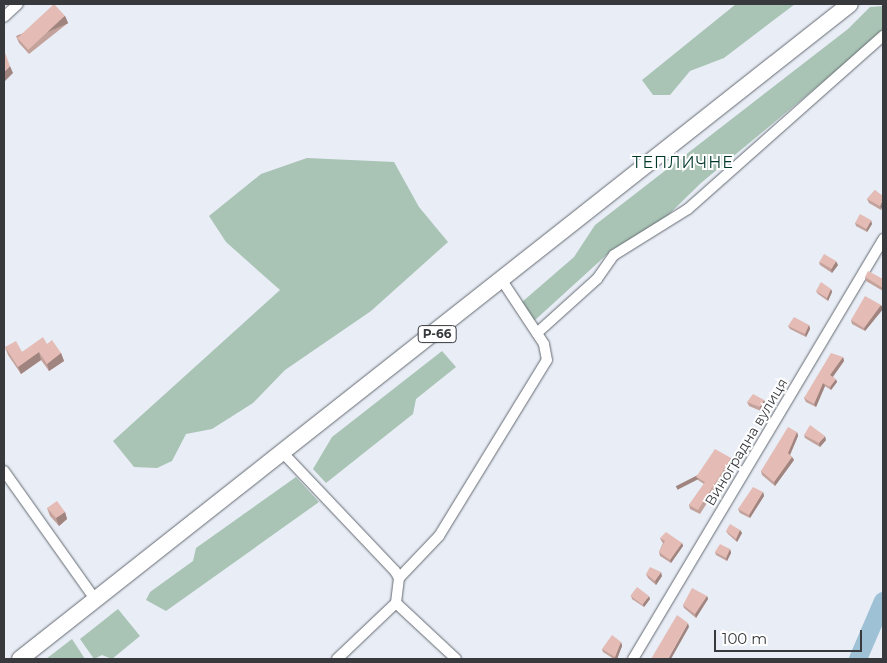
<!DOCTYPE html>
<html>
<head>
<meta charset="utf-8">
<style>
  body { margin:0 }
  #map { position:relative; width:887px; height:663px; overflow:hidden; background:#e8edf6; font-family:Montserrat,sans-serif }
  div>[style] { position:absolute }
  .green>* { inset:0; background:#a9c4b5 }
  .river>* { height:18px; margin:-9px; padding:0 9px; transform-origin:9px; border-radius:9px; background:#9fc1d6 }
  .roads { filter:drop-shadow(0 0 1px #646970) drop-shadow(0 0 1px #646970) }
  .minor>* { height:10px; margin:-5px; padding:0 5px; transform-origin:5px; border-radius:5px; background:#fff }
  .primary>* { height:16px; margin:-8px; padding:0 8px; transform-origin:8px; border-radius:8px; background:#fff }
  .wall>* { inset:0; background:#c4a29c }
  .shaded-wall>* { inset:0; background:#a0847f; transform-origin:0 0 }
  .building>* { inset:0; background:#e4bcb5; transform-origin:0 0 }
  span { translate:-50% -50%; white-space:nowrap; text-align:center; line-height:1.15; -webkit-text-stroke:4px #fff; paint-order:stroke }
  .shield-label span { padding:1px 4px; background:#fff; border:1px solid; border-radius:4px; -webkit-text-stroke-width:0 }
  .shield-label { font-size:12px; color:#37393d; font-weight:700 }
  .street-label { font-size:14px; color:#37393d }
  .quarter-label { font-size:16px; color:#003729; letter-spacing:1px }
  .frame { position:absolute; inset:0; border:5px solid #37393d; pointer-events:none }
  .scale { position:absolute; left:714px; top:630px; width:148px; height:22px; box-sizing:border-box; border:2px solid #37393d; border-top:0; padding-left:6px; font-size:15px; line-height:18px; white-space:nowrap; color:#37393d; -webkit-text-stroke:4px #fff; paint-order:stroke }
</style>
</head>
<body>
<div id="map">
  <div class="green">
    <div style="clip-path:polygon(736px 4px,795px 4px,724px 58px,690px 71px,670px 95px,653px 95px,642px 80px)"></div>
    <div style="clip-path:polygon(883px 6px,883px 32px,701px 183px,663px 220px,613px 249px,534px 321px,522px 302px,574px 257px,595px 225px,848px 29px,870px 7px)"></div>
    <div style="clip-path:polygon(307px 158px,394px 162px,419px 207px,448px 242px,371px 311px,285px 370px,253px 403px,212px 429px,186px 434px,172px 461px,157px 468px,134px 467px,113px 441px,280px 290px,226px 242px,209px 216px,261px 174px)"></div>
    <div style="clip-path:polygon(442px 351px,456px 367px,416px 399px,413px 414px,326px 483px,313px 469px,332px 437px)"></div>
    <div style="clip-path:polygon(296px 477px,319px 502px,166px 611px,146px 600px,150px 592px,193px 561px,196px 548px)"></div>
    <div style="clip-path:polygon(118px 609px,140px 636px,112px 659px,102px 655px,94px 659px,80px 639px)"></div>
    <div style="clip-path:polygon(72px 639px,85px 659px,46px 659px)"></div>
  </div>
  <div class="river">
    <div style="left:858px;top:659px;width:63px;rotate:-66.7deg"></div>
  </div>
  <div class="roads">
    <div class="minor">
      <div style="left:4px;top:17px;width:19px;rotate:-43deg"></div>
      <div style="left:537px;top:333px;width:81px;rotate:-42deg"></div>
      <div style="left:597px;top:279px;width:29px;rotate:-55deg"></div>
      <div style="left:614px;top:255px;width:87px;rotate:-31.9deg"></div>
      <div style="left:688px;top:209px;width:261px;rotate:-41.6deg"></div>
      <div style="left:283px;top:453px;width:163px;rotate:46.5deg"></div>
      <div style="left:395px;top:571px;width:8px;rotate:60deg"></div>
      <div style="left:399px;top:578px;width:25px;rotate:97deg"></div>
      <div style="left:396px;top:603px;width:82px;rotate:43deg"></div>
      <div style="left:4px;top:471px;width:157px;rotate:54.6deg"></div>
      <div style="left:399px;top:578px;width:58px;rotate:-46.4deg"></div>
      <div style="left:439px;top:536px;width:206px;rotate:-58.5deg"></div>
      <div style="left:547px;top:360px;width:16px;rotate:-101deg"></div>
      <div style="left:544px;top:344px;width:74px;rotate:-123.5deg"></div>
      <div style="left:337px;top:659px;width:81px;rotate:-43.5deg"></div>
      <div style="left:633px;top:659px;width:489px;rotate:-59.2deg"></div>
    </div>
    <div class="primary">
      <div style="left:20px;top:659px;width:1057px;rotate:-38.28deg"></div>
    </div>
  </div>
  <div class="wall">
    <div style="clip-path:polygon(65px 16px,68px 23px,29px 54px,19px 43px,16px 36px)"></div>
    <div style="clip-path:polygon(875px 190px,881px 210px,869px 203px,867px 199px)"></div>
    <div style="clip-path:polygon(855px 223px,872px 224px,867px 232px,856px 226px)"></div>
    <div style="clip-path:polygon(819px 262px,838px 265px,832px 273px,820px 265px)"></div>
    <div style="clip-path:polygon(865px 277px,883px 279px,883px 291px,866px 281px)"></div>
    <div style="clip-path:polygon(831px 289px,832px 292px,828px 301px,818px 294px,816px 291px)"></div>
    <div style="clip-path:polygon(881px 305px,883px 309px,865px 331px,852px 324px,851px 320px)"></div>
    <div style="clip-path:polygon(809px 325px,810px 329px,806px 337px,790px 329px,788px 326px)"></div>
    <div style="clip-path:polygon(47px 344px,61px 353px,64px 361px,49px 371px,41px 360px,21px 374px,8px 355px,5px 347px,22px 352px)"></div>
    <div style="clip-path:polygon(843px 357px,844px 361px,833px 377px,837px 382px,831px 390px,825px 386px,816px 407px,806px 402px,804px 398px)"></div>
    <div style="clip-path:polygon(747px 402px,766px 404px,761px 411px,749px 406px)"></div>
    <div style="clip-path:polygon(797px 432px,798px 436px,790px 455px,792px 457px,794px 460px,775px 486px,762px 475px,761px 471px)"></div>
    <div style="clip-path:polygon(804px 435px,826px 440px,820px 447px,805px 438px)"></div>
    <div style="clip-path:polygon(731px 458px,733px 462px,700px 514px,690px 509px,689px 505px,704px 484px,698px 480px,696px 477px)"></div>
    <div style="clip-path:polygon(763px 492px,764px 496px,750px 518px,740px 513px,738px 509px)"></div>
    <div style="clip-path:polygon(47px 508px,65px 512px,67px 519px,59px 526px,50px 516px)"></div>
    <div style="clip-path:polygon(740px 530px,742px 533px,737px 542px,728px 534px,726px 531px)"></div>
    <div style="clip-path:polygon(660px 538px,682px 543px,683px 546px,671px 563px,660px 556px,659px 552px,663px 543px,662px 542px)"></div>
    <div style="clip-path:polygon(730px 549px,731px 553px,727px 561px,716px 555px,715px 552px)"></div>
    <div style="clip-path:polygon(646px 574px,662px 576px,656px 585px,648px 578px)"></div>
    <div style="clip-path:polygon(631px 596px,650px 599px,644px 607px,632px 599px)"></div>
    <div style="clip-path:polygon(707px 596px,708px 599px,696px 618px,684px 608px,683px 605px)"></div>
    <div style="clip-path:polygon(621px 642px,622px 646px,617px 659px,614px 659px,603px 652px,602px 649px)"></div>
  </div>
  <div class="shaded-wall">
    <div style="left:65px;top:16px;width:8px;height:50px;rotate:67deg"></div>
    <div style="clip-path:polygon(10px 66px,13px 73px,4px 82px,4px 72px)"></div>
    <div style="clip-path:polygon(883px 199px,883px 206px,881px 210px,880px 206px)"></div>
    <div style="clip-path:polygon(871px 220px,872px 224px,867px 232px,866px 228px)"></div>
    <div style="clip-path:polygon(836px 261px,838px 265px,832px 273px,831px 270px)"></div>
    <div style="clip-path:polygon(831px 289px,832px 292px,828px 301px,827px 298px)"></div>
    <div style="clip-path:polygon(881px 305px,883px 309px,865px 331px,864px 328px)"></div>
    <div style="clip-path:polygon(809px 325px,810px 329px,806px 337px,805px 334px)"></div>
    <div style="clip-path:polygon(39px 352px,41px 360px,21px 374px,18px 367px)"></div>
    <div style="clip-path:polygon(61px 353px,64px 361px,49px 371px,47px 364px)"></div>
    <div style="clip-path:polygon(843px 357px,844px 361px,831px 379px,830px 375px)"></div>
    <div style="clip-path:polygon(836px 379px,837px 382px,831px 390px,830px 387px)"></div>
    <div style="clip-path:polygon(823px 383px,825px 386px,816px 407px,814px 404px)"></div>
    <div style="clip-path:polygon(764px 400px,766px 404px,761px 411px,760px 407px)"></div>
    <div style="clip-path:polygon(797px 432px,798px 436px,789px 457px,788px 453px)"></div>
    <div style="clip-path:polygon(825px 436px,826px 440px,820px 447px,819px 443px)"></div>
    <div style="clip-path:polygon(792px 457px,794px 460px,775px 486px,774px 482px)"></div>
    <div style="left:731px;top:458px;width:4px;height:62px;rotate:63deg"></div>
    <div style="clip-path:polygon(763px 492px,764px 496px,750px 518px,749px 515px)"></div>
    <div style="clip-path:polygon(65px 512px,67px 519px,59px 526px,56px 518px)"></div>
    <div style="clip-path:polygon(740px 530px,742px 533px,737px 542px,736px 539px)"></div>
    <div style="clip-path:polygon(682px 543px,683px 546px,671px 563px,670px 560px)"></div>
    <div style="clip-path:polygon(730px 549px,731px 553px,727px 561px,726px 558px)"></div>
    <div style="clip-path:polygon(661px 572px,662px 576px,656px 585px,655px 581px)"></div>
    <div style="clip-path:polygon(649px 596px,650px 599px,644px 607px,643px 604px)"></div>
    <div style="clip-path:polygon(707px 596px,708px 599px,696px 618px,695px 614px)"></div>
    <div style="clip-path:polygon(688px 623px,689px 627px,671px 659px,668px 659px)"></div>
    <div style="clip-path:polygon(621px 642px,622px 646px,617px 659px,616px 659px,615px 657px)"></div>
  </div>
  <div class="building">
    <div style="left:54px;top:4px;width:16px;height:50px;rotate:47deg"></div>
    <div style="clip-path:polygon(4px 50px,10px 66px,4px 72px)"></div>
    <div style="clip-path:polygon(875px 190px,883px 196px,883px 199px,880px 206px,867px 199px)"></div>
    <div style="left:860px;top:214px;width:13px;height:10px;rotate:29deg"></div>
    <div style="left:824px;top:254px;width:14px;height:9px;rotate:30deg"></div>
    <div style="clip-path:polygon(868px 271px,883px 279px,883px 288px,865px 277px)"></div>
    <div style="clip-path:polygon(821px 282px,831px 289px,827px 298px,816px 291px)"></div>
    <div style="clip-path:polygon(865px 296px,881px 305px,864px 328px,851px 320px)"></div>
    <div style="clip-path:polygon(794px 317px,809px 325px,805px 334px,788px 326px)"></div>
    <div style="clip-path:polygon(43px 337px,47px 344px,52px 340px,61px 353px,47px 364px,39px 352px,18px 367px,5px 347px,16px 341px,22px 352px)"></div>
    <div style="clip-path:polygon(831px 353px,843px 357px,830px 375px,836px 379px,830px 387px,823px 383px,814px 404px,804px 398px)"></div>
    <div style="clip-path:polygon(753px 394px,764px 400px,760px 407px,747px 402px)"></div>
    <div style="clip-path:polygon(810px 425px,825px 436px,819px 443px,804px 435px)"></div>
    <div style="clip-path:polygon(788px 427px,797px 432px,788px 453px,792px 457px,774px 482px,761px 471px)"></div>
    <div style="clip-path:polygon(715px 449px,731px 458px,698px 510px,689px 505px,705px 482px,696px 477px)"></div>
    <div style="clip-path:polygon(753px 487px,763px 492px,749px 515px,738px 509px)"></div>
    <div style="clip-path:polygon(57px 501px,65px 512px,56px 518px,47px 508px)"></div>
    <div style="clip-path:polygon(730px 524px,740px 530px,736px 539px,726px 531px)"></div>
    <div style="clip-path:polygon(666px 532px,682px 543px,670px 560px,659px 552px,665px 541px,660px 538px)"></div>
    <div style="clip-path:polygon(720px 544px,730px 549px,726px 558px,715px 552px)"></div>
    <div style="clip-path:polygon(650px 567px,661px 572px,655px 581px,646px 574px)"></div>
    <div style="left:637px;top:587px;width:15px;height:11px;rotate:37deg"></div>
    <div style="clip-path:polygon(692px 588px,707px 596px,695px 614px,683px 605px)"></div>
    <div style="clip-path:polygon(677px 615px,688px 623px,668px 659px,651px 659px)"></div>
    <div style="clip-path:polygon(612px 635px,621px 642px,615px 657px,602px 649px)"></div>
  </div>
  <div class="shield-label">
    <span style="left:437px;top:334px">Р-66</span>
  </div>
  <div class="street-label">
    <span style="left:746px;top:442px;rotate:-59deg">Виноградна вулиця</span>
  </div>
  <div class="quarter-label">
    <span style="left:683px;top:163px">ТЕПЛИЧНЕ</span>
  </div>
  <div class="frame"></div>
  <div class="scale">100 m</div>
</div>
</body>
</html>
